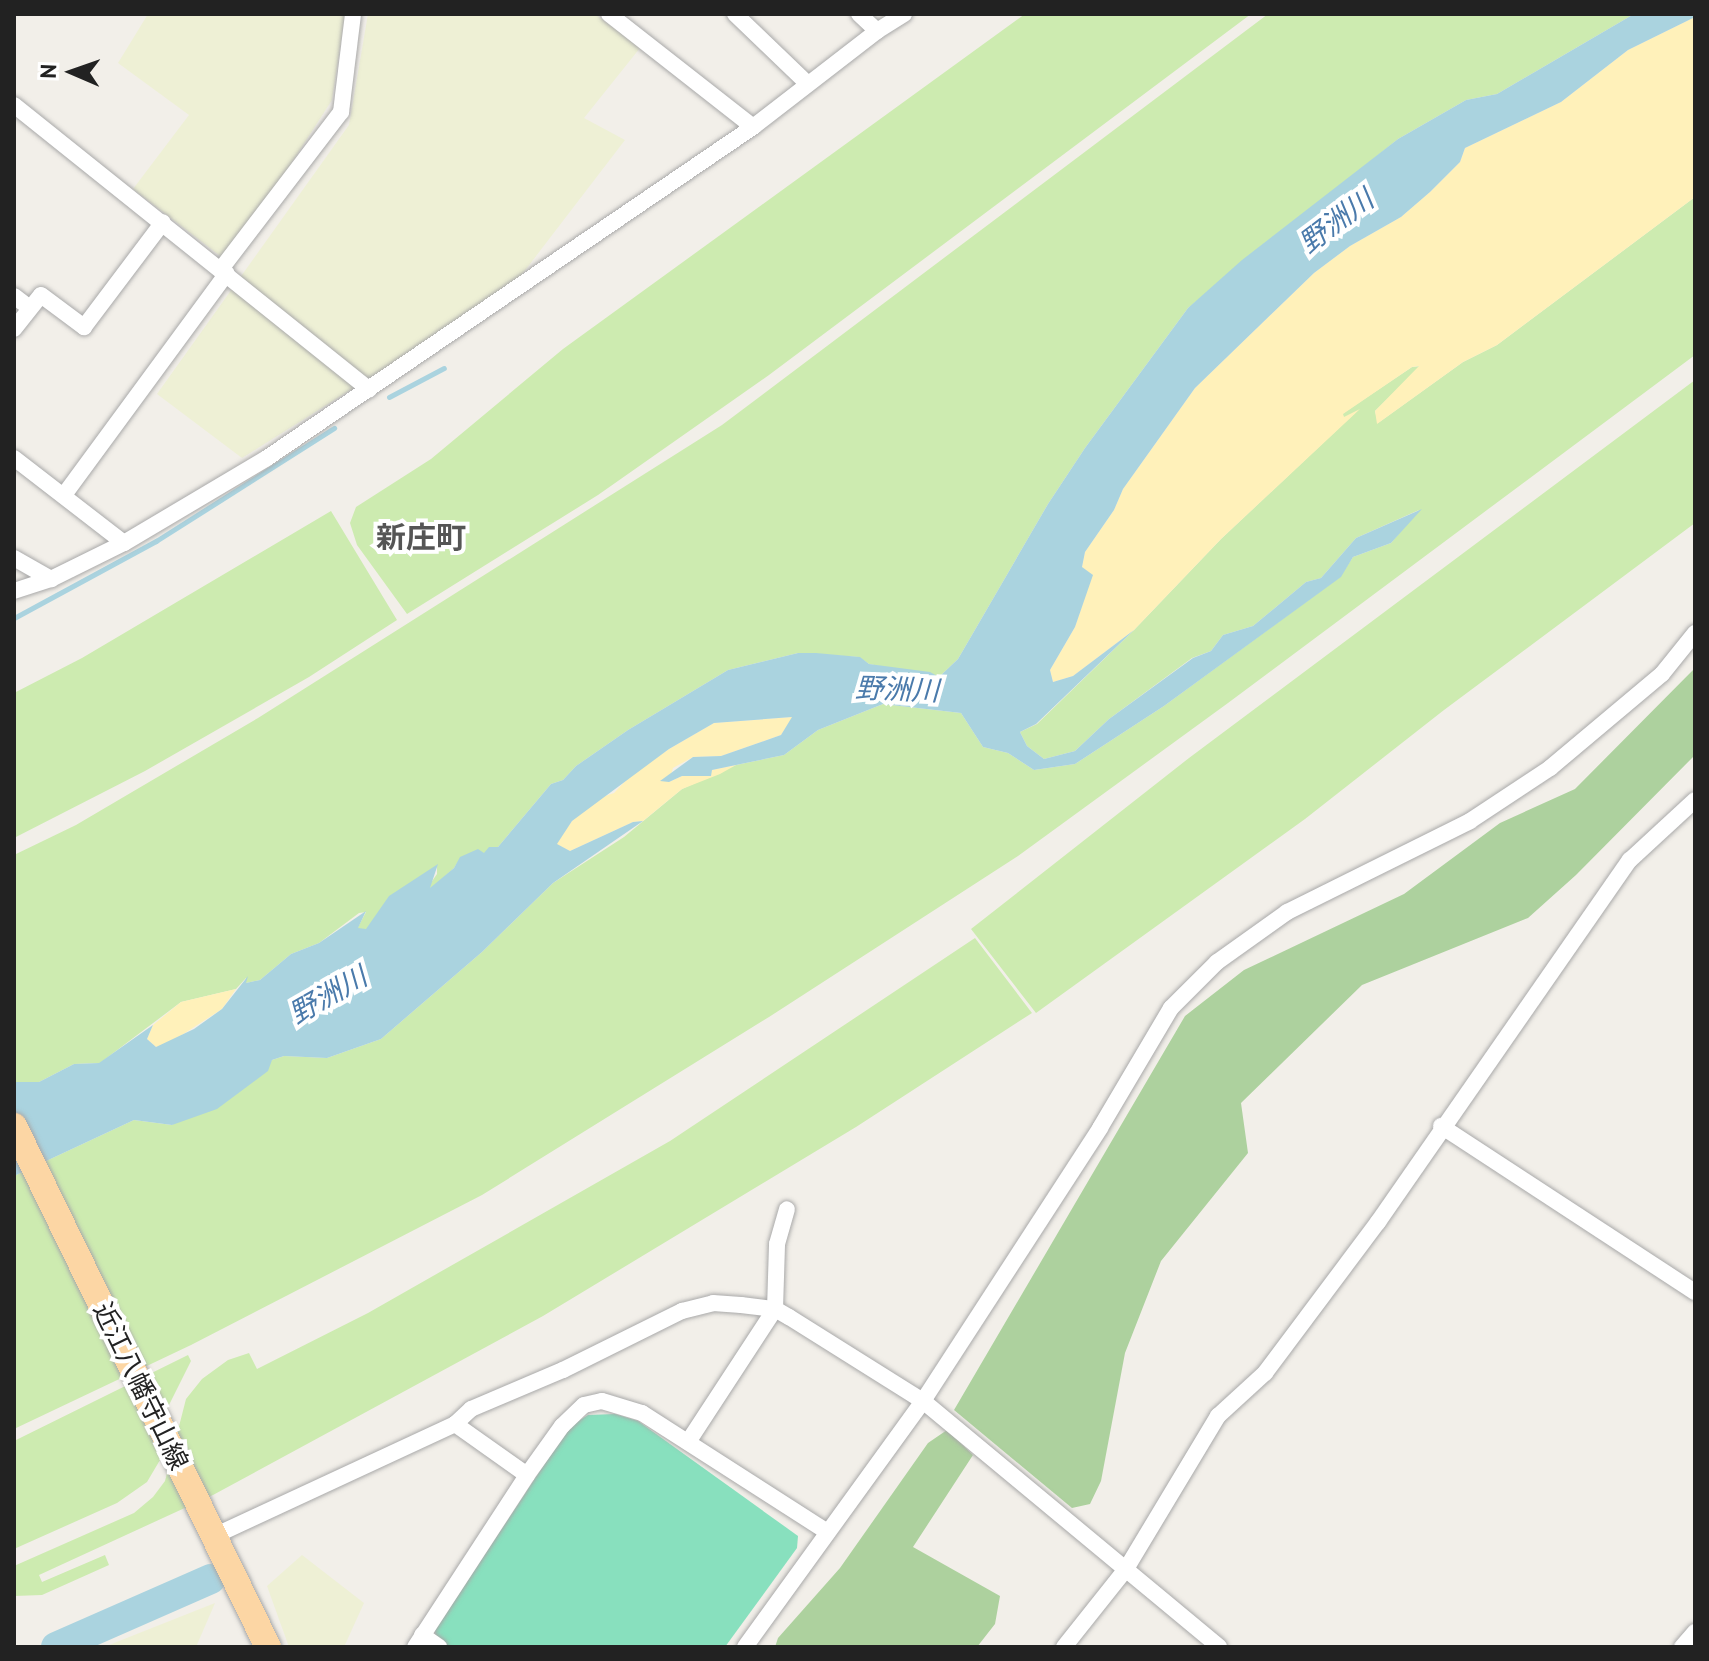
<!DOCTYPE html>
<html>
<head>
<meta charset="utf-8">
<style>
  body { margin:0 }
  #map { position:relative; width:1709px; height:1661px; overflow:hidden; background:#f2efe9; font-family:"PT Sans","Noto Sans JP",sans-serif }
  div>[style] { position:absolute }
  .farmland>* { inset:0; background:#eef0d5 }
  .grass>* { inset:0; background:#cdebb0 }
  .forest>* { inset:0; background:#add19e }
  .sand>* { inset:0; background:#fff1ba }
  .pitch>* { inset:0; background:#88e0be }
  .water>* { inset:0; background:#aad3df }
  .stream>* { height:5px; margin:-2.5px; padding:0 2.5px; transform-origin:2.5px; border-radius:2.5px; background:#aad3df }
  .river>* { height:30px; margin:-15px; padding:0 15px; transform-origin:15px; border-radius:15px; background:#aad3df }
  .roads { filter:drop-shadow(0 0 2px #a9a9a9) drop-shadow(0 0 2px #a9a9a9) }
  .minor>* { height:16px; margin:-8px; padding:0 8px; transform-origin:8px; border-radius:8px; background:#fff }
  .primary>* { height:26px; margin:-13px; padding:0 13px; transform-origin:13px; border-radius:13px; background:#fcd6a4 }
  span { translate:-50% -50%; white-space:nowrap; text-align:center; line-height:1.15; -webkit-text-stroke:8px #fff; paint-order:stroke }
  .street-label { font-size:26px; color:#222 }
  .water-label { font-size:28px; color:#4a7aab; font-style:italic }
  .quarter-label { font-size:30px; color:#555; font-weight:700 }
  .frame { position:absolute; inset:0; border:16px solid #222; pointer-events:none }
  .north { position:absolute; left:32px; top:32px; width:80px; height:80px; -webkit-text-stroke:6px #fff; paint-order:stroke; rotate:272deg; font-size:22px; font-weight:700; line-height:32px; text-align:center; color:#222 }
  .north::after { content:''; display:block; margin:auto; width:28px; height:36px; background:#222; clip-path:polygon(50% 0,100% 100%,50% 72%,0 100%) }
</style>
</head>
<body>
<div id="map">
  <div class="farmland">
    <div style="clip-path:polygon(148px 14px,345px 14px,332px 100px,228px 262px,133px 189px,189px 115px,118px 63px)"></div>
    <div style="clip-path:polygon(368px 14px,595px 14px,640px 48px,584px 118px,625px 140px,510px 290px,242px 458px,157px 394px,349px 125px)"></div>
    <div style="clip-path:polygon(302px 1555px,364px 1603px,344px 1647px,289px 1647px,267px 1586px)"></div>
    <div style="clip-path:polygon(215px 1603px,196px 1647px,104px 1647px)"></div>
  </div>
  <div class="grass">
    <div style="clip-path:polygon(1025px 14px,1251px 14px,769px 375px,598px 495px,407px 614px,357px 545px,350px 523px,356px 507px,431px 459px,563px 349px)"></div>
    <div style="clip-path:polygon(1268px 14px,1634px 14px,1497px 94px,1466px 100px,1398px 139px,1188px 308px,1085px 448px,1048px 504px,958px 659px,939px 677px,869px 664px,859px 657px,798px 653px,728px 670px,628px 730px,576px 766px,563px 780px,551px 784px,498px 847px,484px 854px,461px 857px,454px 868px,431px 889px,428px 887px,437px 874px,437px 865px,366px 930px,357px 929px,366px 912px,359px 913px,319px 943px,291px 954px,260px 980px,246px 983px,246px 978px,236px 989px,181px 1002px,100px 1063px,74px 1064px,39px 1082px,14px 1082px,14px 855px,76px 825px,258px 718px,722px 425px)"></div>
    <div style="clip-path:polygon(1695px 197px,1695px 355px,1228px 703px,1018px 856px,769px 1017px,482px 1195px,191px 1345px,14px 1429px,14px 1176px,134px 1120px,172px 1125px,272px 1060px,284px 1056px,327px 1058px,381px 1039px,482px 952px,553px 883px,624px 837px,682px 789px,736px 765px,784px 755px,818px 730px,883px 704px,961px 713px,983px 747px,1008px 753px,1034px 770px,1075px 764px,1164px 706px,1340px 577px,1353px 557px,1391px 543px,1419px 510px,1356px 538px,1321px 578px,1306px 582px,1253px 626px,1223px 635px,1211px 651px,1192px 658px,1109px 719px,1075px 751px,1044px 759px,1027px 746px,1020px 732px,1037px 724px,1134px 630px,1221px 539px,1357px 411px,1344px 418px,1342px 414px,1412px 367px,1421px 366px,1375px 411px,1378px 423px,1463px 362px,1497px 345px)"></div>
    <div style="clip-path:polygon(1695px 380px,1695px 523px,1444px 710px,1305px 819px,1036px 1013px,971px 929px,1189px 758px)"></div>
    <div style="clip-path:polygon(331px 511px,397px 620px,309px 677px,145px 771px,14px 838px,14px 693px,82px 658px)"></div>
    <div style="clip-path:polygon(975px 938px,1032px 1013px,856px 1127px,543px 1316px,213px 1495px,39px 1575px,42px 1582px,105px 1555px,109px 1565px,42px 1595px,14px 1596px,14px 1566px,134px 1513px,153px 1497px,165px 1481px,186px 1399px,202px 1379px,228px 1360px,249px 1353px,257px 1369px,368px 1313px,670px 1141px)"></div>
    <div style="clip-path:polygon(188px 1355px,191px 1361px,168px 1407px,160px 1460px,147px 1482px,117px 1503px,14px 1549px,14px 1441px)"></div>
  </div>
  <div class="forest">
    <div style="clip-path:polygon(1695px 668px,1695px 755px,1576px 875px,1528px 918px,1362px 985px,1241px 1103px,1248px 1153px,1161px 1261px,1125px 1353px,1101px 1481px,1090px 1504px,1072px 1508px,954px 1410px,1185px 1016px,1244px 970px,1404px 894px,1500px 823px,1575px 789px)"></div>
    <div style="clip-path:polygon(947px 1430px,973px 1455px,913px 1547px,1000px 1596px,995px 1624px,977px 1647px,775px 1647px,778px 1638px,840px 1568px,928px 1443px)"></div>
  </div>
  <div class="sand">
    <div style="clip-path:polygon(1695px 17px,1695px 197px,1497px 345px,1463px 362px,1377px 424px,1375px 411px,1419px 366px,1412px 367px,1343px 414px,1344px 417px,1360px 409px,1221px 539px,1134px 630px,1073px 676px,1053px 682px,1050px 670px,1075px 627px,1092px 575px,1082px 567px,1085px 552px,1114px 510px,1123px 489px,1195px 388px,1314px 273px,1350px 246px,1401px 217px,1430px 192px,1460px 162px,1465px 148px,1561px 102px,1628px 50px)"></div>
    <div style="clip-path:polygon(793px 717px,781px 735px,721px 756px,693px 757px,673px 768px,669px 782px,682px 776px,710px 776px,712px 770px,736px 765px,720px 774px,682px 789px,643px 821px,633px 822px,570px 851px,556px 844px,572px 821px,599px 798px,614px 793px,630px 776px,669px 749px,714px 723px)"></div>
    <div style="clip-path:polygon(236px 989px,222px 1009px,168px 1044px,156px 1047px,147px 1039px,153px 1025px,181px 1002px)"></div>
  </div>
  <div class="pitch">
    <div style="clip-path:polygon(615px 1414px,638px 1421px,798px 1536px,797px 1548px,725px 1647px,447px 1647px,436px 1640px,435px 1630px,569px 1427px,588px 1415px)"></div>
  </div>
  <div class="water">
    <div style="clip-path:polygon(1634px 14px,1695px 14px,1695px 17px,1628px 50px,1561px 102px,1465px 148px,1460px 162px,1430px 192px,1401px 217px,1350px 246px,1314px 273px,1195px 388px,1123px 489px,1114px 510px,1085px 552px,1082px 567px,1093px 575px,1075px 627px,1050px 670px,1053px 682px,1073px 676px,1134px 630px,1036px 724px,1020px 732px,1027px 746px,1044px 759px,1075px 751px,1109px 719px,1193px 658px,1211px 651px,1223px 635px,1253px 626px,1306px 582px,1321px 578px,1356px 538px,1422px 509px,1391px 543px,1353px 557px,1341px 577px,1164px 706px,1075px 764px,1034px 770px,1008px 753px,983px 747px,961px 713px,883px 704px,818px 730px,784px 755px,712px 770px,711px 776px,682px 776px,669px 782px,660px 781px,693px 757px,721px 756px,781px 735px,792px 717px,714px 723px,669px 749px,572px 821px,557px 844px,570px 851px,633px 822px,643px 821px,553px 883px,482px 952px,381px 1039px,327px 1058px,284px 1056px,272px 1060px,268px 1071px,217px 1109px,172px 1125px,134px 1120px,14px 1176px,14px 1082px,39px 1082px,74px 1064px,99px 1063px,153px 1025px,147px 1039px,156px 1047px,194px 1029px,222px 1009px,248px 976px,246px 983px,260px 980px,291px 954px,319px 943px,366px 911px,358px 928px,366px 929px,389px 896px,438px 864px,430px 888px,454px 868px,460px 857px,478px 849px,484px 853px,489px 847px,498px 847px,551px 784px,563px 780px,576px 766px,628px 730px,728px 670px,798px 653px,816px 653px,860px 657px,869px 664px,930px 672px,939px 677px,958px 659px,1048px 504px,1085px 448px,1188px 308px,1242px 260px,1398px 139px,1466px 100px,1497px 94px)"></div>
  </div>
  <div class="stream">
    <div style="left:389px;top:397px;width:62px;rotate:-27.8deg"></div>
    <div style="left:14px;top:618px;width:162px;rotate:-28.5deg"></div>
    <div style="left:156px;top:541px;width:211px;rotate:-32.4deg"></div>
  </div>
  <div class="river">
    <div style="left:56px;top:1647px;width:169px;rotate:-23.7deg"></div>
  </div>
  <div class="roads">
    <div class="minor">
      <div style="left:609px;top:14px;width:183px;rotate:38.1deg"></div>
      <div style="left:735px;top:14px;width:101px;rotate:43.8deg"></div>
      <div style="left:859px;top:14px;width:25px;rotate:43deg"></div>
      <div style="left:14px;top:105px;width:455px;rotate:38.7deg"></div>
      <div style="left:221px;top:269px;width:198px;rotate:-52.6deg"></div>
      <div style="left:341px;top:112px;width:99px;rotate:-83deg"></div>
      <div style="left:14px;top:296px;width:20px;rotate:37deg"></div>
      <div style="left:14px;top:329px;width:43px;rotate:-51.5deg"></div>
      <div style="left:41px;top:295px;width:54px;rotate:36.7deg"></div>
      <div style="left:84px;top:327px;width:131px;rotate:-53deg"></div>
      <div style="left:14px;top:458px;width:139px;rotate:37.7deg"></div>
      <div style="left:64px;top:495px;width:275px;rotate:-53.7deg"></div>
      <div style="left:14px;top:558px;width:43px;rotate:29.6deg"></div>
      <div style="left:14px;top:591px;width:39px;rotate:-18deg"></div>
      <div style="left:51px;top:579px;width:81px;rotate:-26.3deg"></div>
      <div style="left:124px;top:543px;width:166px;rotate:-30.7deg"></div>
      <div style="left:267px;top:458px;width:588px;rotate:-34.26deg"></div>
      <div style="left:753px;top:127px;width:157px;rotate:-37.7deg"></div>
      <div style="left:877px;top:31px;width:32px;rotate:-32deg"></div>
      <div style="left:1441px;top:1126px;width:303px;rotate:33.2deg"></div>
      <div style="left:455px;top:1424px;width:88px;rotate:35.3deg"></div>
      <div style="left:688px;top:1442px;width:159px;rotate:-56.8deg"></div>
      <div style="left:775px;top:1309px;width:65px;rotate:-88.2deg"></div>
      <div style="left:777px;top:1244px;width:36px;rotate:-74deg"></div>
      <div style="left:214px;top:1536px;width:266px;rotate:-24.9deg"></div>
      <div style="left:455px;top:1424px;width:22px;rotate:-43deg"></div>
      <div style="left:471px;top:1409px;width:100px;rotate:-23deg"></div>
      <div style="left:563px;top:1370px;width:133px;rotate:-26.4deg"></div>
      <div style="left:682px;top:1311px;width:32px;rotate:-14deg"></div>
      <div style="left:713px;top:1303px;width:28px;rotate:4deg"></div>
      <div style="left:741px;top:1305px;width:34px;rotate:7deg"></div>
      <div style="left:775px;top:1309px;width:16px;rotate:30deg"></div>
      <div style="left:789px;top:1317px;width:158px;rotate:32.1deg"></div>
      <div style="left:923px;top:1401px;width:385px;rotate:39.7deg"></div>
      <div style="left:422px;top:1635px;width:21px;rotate:35deg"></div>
      <div style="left:415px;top:1647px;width:205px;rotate:-56.9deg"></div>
      <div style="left:527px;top:1475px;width:60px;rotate:-54.5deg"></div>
      <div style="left:562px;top:1426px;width:30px;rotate:-44deg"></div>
      <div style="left:584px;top:1405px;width:18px;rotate:-13deg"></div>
      <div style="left:602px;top:1401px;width:42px;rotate:16.7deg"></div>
      <div style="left:642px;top:1413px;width:219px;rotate:32.7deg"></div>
      <div style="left:745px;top:1647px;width:304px;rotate:-54.1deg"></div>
      <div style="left:923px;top:1401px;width:325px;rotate:-57deg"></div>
      <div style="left:1100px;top:1128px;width:139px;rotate:-59.4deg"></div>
      <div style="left:1171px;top:1008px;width:65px;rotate:-45deg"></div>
      <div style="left:1217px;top:962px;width:86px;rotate:-35.5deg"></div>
      <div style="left:1287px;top:912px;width:204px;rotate:-26.4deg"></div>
      <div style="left:1470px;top:821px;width:96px;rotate:-33.5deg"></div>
      <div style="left:1550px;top:768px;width:146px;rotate:-40deg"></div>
      <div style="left:1662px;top:674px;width:53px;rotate:-51.2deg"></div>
      <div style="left:1064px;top:1647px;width:100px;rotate:-51.5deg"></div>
      <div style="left:1126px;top:1569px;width:179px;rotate:-59deg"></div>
      <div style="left:1218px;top:1416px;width:64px;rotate:-42.5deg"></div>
      <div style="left:1265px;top:1373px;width:189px;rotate:-53.2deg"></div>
      <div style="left:1378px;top:1222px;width:441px;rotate:-55.2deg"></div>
      <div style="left:1630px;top:860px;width:88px;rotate:-42.7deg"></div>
      <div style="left:1682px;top:1647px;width:20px;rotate:-49deg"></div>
    </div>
    <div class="primary">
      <div style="left:14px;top:1126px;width:580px;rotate:64.01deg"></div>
    </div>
  </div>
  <div class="street-label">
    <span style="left:141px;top:1386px;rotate:64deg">近江八幡守山線</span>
  </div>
  <div class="water-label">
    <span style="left:1336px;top:221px;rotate:-37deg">野洲川</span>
    <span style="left:897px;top:689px;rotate:2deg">野洲川</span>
    <span style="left:328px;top:995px;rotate:-30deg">野洲川</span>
  </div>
  <div class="quarter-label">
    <span style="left:421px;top:537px">新庄町</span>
  </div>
  <div class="frame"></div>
  <div class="north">N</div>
</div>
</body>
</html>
